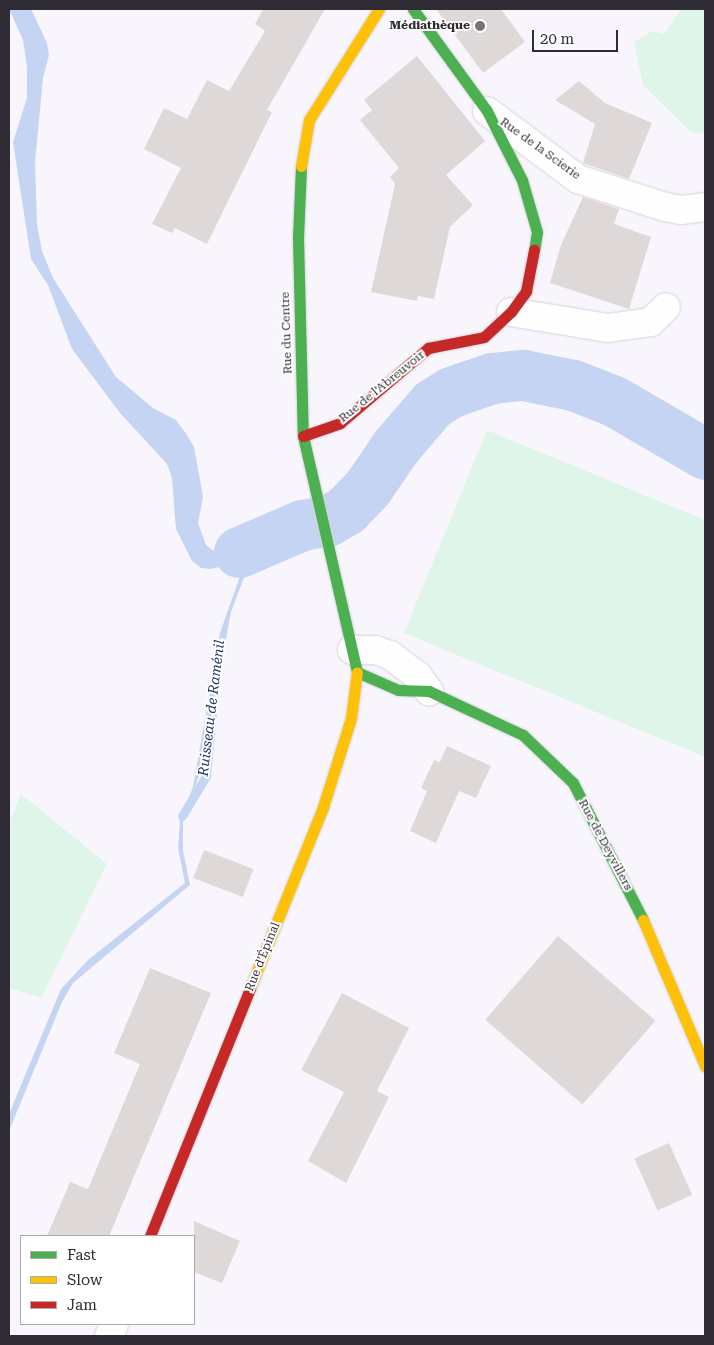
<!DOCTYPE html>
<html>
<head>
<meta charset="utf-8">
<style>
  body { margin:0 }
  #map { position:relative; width:714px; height:1345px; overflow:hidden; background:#f8f6fc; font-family:"Roboto Serif",serif }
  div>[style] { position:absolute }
  .green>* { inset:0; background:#dff5e9 }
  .water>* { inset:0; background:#c5d4f2 }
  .stream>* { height:9px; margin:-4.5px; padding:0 4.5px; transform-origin:4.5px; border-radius:4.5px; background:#c5d4f2 }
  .river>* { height:51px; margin:-25.5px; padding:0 25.5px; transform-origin:25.5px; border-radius:25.5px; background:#c5d4f2 }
  .building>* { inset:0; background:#ded9d8; transform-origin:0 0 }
  .roads { filter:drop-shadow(0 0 1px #d5d2db) drop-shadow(0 0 1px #d5d2db) }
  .street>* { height:28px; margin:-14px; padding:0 14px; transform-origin:14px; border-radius:14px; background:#fefeff }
  .fast>* { height:11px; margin:-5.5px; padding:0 5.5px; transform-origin:5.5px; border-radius:5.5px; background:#4caf50 }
  .slow>* { height:11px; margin:-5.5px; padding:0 5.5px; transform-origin:5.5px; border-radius:5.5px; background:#ffc107 }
  .jam>* { height:11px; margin:-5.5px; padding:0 5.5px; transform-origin:5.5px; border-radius:5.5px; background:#c62828 }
  .dots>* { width:14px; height:14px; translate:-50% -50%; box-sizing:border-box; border:2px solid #fff; border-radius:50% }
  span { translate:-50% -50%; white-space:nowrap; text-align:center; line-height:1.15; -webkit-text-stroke:4px #fff; paint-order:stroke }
  .poi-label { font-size:12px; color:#2e2b34; font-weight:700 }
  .right { translate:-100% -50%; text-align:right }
  .street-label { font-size:12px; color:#2e2b34 }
  .water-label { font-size:14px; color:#1a3565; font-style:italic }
  .frame { position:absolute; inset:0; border:10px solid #2e2b34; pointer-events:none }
  .legend { position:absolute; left:20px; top:1235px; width:175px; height:90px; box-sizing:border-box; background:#fff; border:1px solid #abaaae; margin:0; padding:6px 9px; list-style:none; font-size:15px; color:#2e2b34 }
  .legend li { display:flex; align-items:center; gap:10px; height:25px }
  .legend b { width:25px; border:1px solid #abaaae }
  .scale { position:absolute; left:532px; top:30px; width:86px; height:22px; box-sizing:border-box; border:2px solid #2e2b34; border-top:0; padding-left:6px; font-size:15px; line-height:18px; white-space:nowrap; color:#2e2b34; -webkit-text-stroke:4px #fff; paint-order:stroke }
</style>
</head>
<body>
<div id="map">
  <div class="green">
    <div style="clip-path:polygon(682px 9px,705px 9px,705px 134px,691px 132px,643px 85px,634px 42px,652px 31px,663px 34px)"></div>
    <div style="clip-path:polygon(487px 430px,705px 520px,705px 757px,404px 633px)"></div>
    <div style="clip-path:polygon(21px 794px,107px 864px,41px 998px,9px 988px,9px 823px)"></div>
  </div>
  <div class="water">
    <div style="clip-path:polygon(9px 9px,31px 9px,47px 43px,49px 55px,43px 78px,35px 162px,37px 225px,42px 251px,53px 278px,116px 377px,153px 408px,176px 420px,187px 435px,194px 447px,203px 497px,198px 523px,206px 545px,212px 550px,225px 550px,272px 519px,299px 511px,306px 536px,251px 559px,231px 612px,201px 770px,183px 821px,183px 851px,190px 885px,73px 983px,62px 1002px,9px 1131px,9px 1114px,61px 989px,88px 960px,185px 883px,178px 848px,180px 820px,193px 787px,220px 633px,245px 562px,210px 569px,201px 568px,192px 561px,176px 529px,172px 478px,167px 464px,120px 413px,72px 349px,48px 285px,31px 259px,13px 142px,27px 98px,27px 67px,23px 40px)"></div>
  </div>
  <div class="stream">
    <div style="left:182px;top:816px;width:47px;rotate:-59deg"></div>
    <div style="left:206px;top:776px;width:84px;rotate:-84.6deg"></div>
  </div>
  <div class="river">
    <div style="left:239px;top:552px;width:69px;rotate:-23.2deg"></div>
    <div style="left:302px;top:525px;width:27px;rotate:-10deg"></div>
    <div style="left:329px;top:520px;width:20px;rotate:-30deg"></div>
    <div style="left:346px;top:510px;width:32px;rotate:-46deg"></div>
    <div style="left:368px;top:487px;width:50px;rotate:-55.7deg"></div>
    <div style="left:396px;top:446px;width:55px;rotate:-49.4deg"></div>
    <div style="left:432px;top:404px;width:22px;rotate:-32deg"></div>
    <div style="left:451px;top:392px;width:43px;rotate:-18.9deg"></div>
    <div style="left:492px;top:378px;width:31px;rotate:-6deg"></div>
    <div style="left:523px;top:375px;width:51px;rotate:11.3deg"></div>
    <div style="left:573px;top:385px;width:44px;rotate:21.3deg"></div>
    <div style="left:614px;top:401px;width:105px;rotate:30.2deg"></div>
  </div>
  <div class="building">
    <div style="clip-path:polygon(263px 9px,325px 9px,267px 110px,272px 112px,207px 244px,175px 228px,172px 233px,152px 224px,181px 168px,144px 149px,164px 108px,187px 119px,207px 80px,229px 91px,265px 31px,255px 24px)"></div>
    <div style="clip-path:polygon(436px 9px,501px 9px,525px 42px,483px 73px)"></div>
    <div style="clip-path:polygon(417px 56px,485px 141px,446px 175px,473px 205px,450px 227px,434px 299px,418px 296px,417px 301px,371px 292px,395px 184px,390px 177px,399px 168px,360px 120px,372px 110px,364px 100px)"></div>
    <div style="clip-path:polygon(579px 81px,605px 103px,652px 123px,629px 179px,583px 163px,595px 124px,555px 100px)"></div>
    <div style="clip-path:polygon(583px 197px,619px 209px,614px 224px,651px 237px,629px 309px,550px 283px,561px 245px)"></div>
    <div style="clip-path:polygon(447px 746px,491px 766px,476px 798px,459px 791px,436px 843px,410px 831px,427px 791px,421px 788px,434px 760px,440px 762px)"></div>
    <div style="left:204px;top:850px;width:53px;height:30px;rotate:21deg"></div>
    <div style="left:558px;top:936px;width:129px;height:111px;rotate:41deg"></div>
    <div style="clip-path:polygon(150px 968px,211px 993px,109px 1236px,47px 1236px,70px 1182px,88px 1189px,140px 1064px,114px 1053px)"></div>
    <div style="clip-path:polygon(342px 993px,409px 1028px,377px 1091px,389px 1097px,346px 1183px,308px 1161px,344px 1092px,301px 1070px)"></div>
    <div style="left:669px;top:1143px;width:57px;height:38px;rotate:66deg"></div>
    <div style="clip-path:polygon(194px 1221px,240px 1241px,222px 1283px,194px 1272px)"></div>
  </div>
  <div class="roads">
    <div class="street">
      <div style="left:487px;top:111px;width:114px;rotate:36.8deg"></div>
      <div style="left:578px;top:179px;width:91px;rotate:17.8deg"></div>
      <div style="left:665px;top:207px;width:16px;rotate:11deg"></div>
      <div style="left:681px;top:210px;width:24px;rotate:-7deg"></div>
      <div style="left:511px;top:312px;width:98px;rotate:9.4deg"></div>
      <div style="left:608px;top:328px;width:43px;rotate:-7.9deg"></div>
      <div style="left:651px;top:322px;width:21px;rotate:-45deg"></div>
      <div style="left:352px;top:650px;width:23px"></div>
      <div style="left:375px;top:650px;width:16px;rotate:18deg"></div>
      <div style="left:390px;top:655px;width:35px;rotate:37deg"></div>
      <div style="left:418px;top:676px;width:19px;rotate:54deg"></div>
      <div style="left:109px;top:1336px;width:13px;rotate:-67deg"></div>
    </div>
    <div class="fast">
      <div style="left:413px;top:9px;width:126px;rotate:54deg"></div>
      <div style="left:487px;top:111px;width:77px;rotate:63.1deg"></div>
      <div style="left:522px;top:180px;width:54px;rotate:73.9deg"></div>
      <div style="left:537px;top:232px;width:18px;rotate:99deg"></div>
      <div style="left:301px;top:166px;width:72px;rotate:92.4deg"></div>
      <div style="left:298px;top:238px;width:198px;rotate:88.6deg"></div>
      <div style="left:303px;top:436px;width:242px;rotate:77.1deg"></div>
      <div style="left:357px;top:672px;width:45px;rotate:23.7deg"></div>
      <div style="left:398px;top:690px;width:31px;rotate:2deg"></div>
      <div style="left:429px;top:691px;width:104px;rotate:25.1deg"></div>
      <div style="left:523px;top:735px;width:69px;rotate:43.8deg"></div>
      <div style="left:573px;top:783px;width:154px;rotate:62.9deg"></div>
    </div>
    <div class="slow">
      <div style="left:301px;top:166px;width:47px;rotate:-80.1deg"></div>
      <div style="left:309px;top:120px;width:131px;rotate:-57.8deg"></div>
      <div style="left:643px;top:920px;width:159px;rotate:67deg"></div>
      <div style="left:250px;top:988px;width:195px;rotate:-68deg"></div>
      <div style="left:323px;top:807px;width:93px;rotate:-72.5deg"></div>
      <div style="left:351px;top:718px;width:46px;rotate:-82.6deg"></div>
    </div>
    <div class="jam">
      <div style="left:303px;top:436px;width:39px;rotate:-19deg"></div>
      <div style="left:340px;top:423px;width:116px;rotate:-40.4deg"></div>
      <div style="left:428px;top:348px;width:57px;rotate:-11.1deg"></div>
      <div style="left:484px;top:337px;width:37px;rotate:-43deg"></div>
      <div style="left:511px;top:312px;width:26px;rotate:-54deg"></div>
      <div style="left:526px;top:291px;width:42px;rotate:-79deg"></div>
      <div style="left:150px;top:1236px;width:267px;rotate:-68deg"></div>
    </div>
  </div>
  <div class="dots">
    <div style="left:480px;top:26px;background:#75727a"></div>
  </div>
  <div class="poi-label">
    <span class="right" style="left:470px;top:26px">Médiathèque</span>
  </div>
  <div class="street-label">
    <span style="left:540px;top:149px;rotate:36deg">Rue de la Scierie</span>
    <span style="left:287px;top:333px;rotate:-92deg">Rue du Centre</span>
    <span style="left:382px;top:387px;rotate:-39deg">Rue de l’Abreuvoir</span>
    <span style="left:605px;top:845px;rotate:62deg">Rue de Deyvillers</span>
    <span style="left:263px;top:957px;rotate:-68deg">Rue d’Épinal</span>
  </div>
  <div class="water-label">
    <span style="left:211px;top:708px;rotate:-83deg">Ruisseau de Raménil</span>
  </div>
  <div class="frame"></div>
  <ul class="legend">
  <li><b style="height:6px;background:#4caf50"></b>Fast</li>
  <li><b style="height:6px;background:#ffc107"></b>Slow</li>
  <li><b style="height:6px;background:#c62828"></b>Jam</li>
  </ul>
  <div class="scale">20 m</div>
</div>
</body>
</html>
